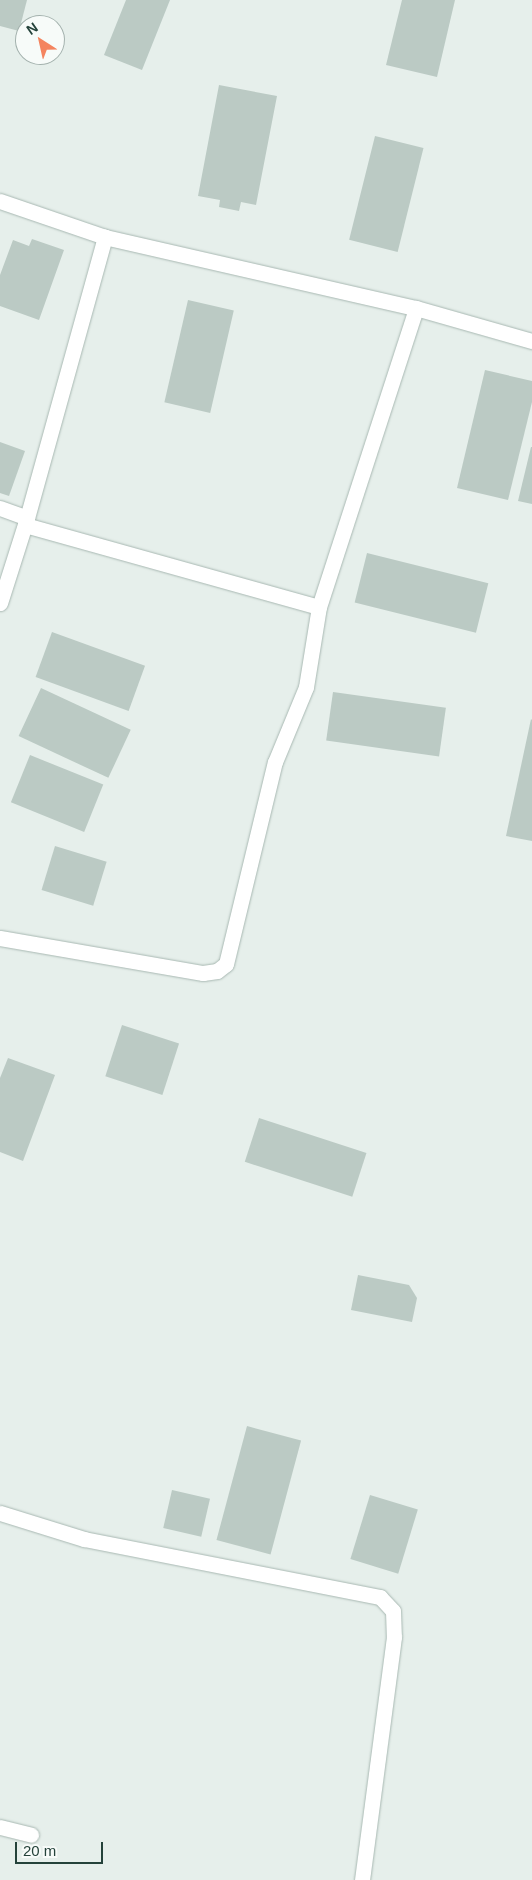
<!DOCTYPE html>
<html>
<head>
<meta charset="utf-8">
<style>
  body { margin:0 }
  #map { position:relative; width:532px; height:1880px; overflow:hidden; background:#e6efeb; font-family:Arial,sans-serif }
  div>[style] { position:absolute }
  .building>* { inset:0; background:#bbcac4; transform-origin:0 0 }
  .roads { filter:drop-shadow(0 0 1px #a8b8b2) drop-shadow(0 0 1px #a8b8b2) }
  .minor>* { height:15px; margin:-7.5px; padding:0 7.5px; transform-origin:7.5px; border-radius:7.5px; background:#fff }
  span { translate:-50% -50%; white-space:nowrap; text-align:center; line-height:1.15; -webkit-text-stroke:4.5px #f7fbf9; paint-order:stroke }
  .north { position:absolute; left:15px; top:15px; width:50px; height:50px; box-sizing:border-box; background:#f7fbf9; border:1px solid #a3b1ad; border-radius:50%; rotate:325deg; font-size:14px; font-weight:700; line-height:20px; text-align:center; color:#24423a }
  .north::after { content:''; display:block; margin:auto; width:18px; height:22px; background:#f4845f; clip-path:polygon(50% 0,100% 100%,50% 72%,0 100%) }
  .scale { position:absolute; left:15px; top:1842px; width:88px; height:22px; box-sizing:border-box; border:2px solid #24423a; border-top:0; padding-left:6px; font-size:15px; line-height:18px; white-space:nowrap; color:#24423a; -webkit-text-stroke:4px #f7fbf9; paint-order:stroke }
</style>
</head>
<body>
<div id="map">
  <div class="building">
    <div style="clip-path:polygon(0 0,27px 0,19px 31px,0 26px)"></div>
    <div style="clip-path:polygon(126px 0,170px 0,142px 70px,104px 55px)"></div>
    <div style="clip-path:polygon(402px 0,455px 0,437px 77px,386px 65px)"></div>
    <div style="clip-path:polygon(219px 85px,277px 96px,256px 205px,241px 202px,239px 211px,219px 207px,220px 200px,198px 196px)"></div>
    <div style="left:375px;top:136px;width:50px;height:107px;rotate:14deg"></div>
    <div style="clip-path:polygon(32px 239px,64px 250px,39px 320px,0 306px,0 275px,13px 240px,29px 246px)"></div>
    <div style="left:188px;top:300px;width:47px;height:105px;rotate:13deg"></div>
    <div style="clip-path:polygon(485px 370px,532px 381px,532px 402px,508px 500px,457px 488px)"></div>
    <div style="clip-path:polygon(0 442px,25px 451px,9px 496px,0 493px)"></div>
    <div style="clip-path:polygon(531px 447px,532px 447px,532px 504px,518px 501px)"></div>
    <div style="left:367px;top:553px;width:125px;height:51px;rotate:14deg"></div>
    <div style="left:52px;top:632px;width:99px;height:48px;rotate:20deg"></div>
    <div style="left:41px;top:688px;width:99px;height:53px;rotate:25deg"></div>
    <div style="left:333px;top:692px;width:114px;height:49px;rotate:8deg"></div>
    <div style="clip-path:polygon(531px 719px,532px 720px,532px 841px,506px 836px)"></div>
    <div style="left:30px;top:755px;width:79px;height:51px;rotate:22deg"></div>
    <div style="left:55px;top:846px;width:54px;height:46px;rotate:17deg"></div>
    <div style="left:122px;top:1025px;width:60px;height:54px;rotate:18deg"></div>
    <div style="clip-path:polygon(8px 1058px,55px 1075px,23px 1161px,0 1152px,0 1078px)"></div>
    <div style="left:259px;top:1118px;width:113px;height:46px;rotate:18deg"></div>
    <div style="clip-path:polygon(358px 1275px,409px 1285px,417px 1298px,412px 1322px,351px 1310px)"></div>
    <div style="left:247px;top:1426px;width:56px;height:118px;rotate:15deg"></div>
    <div style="left:172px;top:1490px;width:39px;height:39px;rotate:13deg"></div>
    <div style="left:370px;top:1495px;width:50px;height:67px;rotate:17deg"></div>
  </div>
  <div class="roads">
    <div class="minor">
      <div style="left:0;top:201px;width:111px;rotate:18.9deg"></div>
      <div style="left:105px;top:237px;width:319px;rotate:12.9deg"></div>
      <div style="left:416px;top:308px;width:121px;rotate:15.9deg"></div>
      <div style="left:0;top:508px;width:29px;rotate:20deg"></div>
      <div style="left:27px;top:518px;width:292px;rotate:-74.5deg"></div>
      <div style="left:25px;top:525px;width:305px;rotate:15.6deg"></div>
      <div style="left:0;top:603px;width:89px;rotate:-72.4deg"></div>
      <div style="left:0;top:938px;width:206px;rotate:9.8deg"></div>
      <div style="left:203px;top:973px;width:14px;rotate:-8deg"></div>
      <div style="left:217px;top:971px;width:11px;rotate:-38deg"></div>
      <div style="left:226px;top:964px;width:208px;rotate:-76.4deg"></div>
      <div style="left:275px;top:762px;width:81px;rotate:-67.5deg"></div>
      <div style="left:306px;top:687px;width:81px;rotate:-80.8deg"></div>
      <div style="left:319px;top:607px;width:314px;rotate:-72deg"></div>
      <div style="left:0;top:1513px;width:88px;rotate:17.2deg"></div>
      <div style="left:84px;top:1539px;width:302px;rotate:11.1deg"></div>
      <div style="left:380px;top:1597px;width:19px;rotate:47deg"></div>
      <div style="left:393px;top:1611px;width:26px;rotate:88deg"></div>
      <div style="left:394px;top:1637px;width:245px;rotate:97.5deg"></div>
      <div style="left:0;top:1827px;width:32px;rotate:14deg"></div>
    </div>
  </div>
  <div class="north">N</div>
  <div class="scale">20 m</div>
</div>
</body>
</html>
